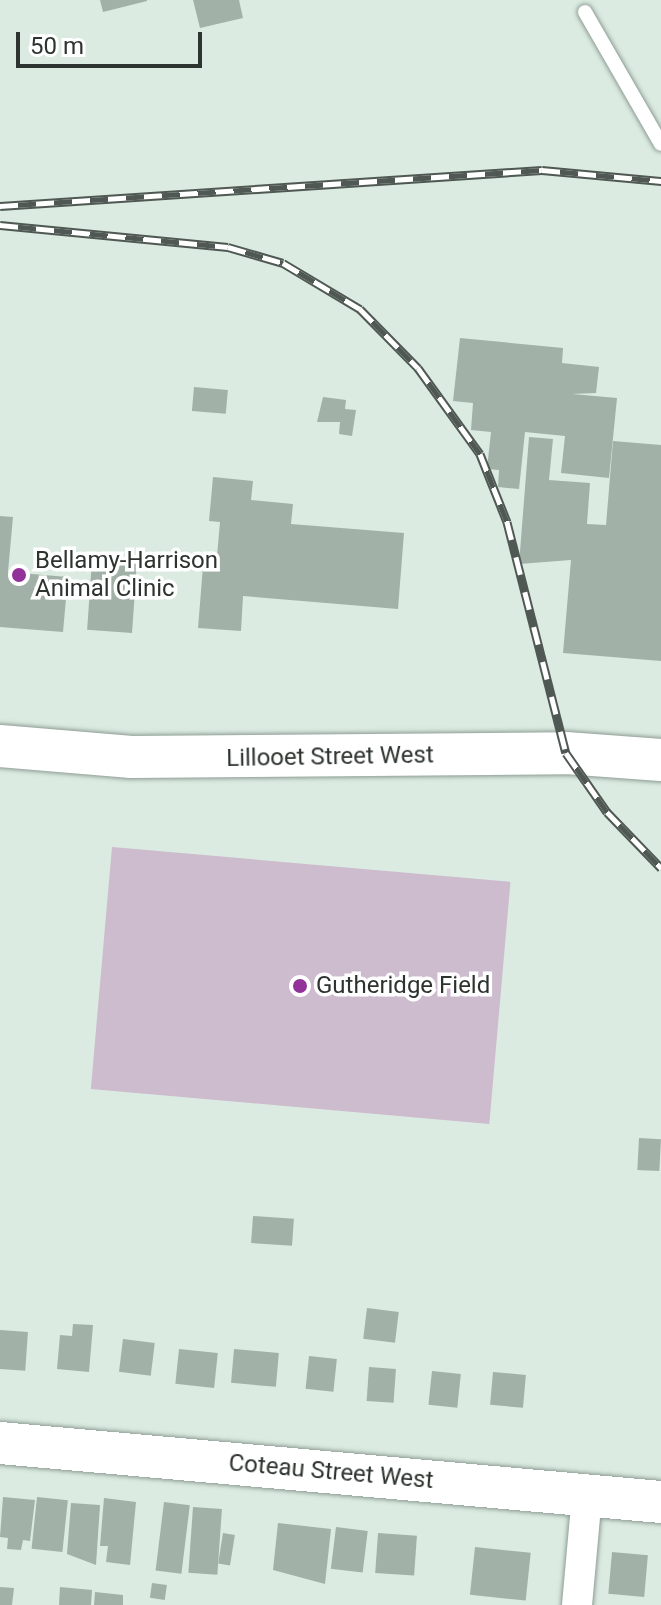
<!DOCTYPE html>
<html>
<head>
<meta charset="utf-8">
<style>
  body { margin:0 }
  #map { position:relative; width:661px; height:1605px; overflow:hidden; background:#dbebe1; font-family:Roboto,sans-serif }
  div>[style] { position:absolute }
  .green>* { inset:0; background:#cdbbce; transform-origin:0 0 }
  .building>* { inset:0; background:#a1b1a8; transform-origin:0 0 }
  .roads { filter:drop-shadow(0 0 2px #8e9d94) drop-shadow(0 0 2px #8e9d94) }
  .lane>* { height:14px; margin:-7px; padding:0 7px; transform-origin:7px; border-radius:7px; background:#fff }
  .street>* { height:30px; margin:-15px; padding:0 15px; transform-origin:15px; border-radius:15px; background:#fff }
  .secondary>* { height:42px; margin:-21px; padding:0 21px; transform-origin:21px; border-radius:21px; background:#fff }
  .rail>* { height:9px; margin-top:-4.5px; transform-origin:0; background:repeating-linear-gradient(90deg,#fff 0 18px,#505853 0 36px); box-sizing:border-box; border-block:2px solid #505853 }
  .dots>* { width:22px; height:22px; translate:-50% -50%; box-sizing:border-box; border:4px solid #fff; border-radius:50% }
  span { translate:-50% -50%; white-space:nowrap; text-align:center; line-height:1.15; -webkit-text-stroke:7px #fff; paint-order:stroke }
  .poi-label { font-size:24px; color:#2d332f }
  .left { translate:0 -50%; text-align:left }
  .street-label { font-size:24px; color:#2d332f }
  .scale { position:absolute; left:16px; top:32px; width:186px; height:36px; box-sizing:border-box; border:4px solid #2d332f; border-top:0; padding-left:10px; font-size:24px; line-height:28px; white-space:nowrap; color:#2d332f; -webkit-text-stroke:6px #fff; paint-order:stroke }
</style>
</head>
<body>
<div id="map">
  <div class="green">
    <div style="left:112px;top:847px;width:400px;height:243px;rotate:5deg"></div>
  </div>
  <div class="building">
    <div style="clip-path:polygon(100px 0,147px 0,147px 1px,103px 12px)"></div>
    <div style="clip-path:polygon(193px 0,239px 0,243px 18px,200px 28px)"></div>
    <div style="clip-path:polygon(460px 338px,563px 348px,562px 363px,599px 367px,596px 393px,572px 394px,617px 398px,609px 478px,561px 473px,565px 436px,525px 432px,519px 489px,498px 487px,499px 470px,487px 469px,491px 432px,471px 430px,473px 403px,453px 401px)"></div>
    <div style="left:194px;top:387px;width:34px;height:24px;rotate:5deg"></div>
    <div style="clip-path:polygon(323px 397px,346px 400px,345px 409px,356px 410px,352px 436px,339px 434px,340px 422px,317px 422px)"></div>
    <div style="clip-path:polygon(529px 437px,553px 439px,549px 480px,590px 483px,587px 524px,606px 525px,613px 441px,661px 445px,661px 661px,563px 653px,571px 560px,519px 564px)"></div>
    <div style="clip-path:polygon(213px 477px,253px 481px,251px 500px,293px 504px,291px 524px,404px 533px,398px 609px,243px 596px,241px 631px,198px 628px,203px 566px,216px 567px,220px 522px,209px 521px)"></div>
    <div style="clip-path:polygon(0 516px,13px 517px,8px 572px,68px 577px,63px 632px,0 627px)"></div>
    <div style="left:92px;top:560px;width:45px;height:70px;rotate:4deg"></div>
    <div style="left:639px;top:1138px;width:22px;height:32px;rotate:3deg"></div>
    <div style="left:253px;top:1216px;width:41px;height:27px;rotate:4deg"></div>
    <div style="left:367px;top:1308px;width:32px;height:31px;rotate:7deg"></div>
    <div style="clip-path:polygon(73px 1324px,93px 1325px,89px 1372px,57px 1369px,60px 1335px,72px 1336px)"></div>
    <div style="left:0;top:1330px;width:28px;height:39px;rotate:4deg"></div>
    <div style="left:123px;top:1339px;width:32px;height:33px;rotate:7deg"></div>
    <div style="left:179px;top:1349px;width:39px;height:35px;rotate:6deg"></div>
    <div style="left:234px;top:1349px;width:45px;height:34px;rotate:5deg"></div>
    <div style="left:309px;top:1356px;width:28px;height:33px;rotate:6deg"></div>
    <div style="left:369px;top:1367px;width:27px;height:34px;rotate:4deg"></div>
    <div style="left:432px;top:1371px;width:29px;height:34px;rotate:6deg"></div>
    <div style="left:493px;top:1372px;width:33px;height:33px;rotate:5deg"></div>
    <div style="clip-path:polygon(3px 1497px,35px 1500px,30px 1541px,23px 1540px,21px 1550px,7px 1549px,8px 1538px,0 1537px)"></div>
    <div style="left:37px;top:1497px;width:31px;height:52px;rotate:6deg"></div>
    <div style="clip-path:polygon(104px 1498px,136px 1502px,130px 1565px,106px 1562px,108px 1546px,100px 1546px)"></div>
    <div style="left:164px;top:1502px;width:26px;height:69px;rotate:7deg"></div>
    <div style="clip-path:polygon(71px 1503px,100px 1505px,96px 1565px,67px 1554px)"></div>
    <div style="left:193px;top:1507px;width:29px;height:66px;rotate:4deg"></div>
    <div style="clip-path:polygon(278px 1523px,331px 1529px,325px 1584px,273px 1570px)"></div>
    <div style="left:336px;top:1527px;width:32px;height:42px;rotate:7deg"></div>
    <div style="left:223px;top:1533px;width:12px;height:31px;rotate:9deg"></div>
    <div style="left:378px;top:1533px;width:39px;height:40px;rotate:4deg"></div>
    <div style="left:475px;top:1547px;width:56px;height:48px;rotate:6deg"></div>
    <div style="left:612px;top:1552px;width:36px;height:42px;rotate:5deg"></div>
    <div style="left:152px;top:1583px;width:15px;height:15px;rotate:8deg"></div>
    <div style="clip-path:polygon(0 1587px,14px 1588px,12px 1605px,0 1605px)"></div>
    <div style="clip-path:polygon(60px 1587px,92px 1590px,91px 1605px,59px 1605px)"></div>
    <div style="clip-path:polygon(95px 1592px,123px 1595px,123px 1605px,94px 1605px)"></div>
  </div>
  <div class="roads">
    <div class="lane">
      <div style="left:585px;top:12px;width:152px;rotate:60.1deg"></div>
    </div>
    <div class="street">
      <div style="left:577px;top:1605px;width:110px;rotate:-84.8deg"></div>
    </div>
    <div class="secondary">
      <div style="left:0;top:746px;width:132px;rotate:4.8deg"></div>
      <div style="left:132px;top:757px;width:434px;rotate:-0.5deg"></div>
      <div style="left:566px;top:753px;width:95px;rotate:4.2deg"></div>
      <div style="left:0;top:1443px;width:664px;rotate:5.1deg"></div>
    </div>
  </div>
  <div class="rail">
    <div style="left:0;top:206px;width:543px;rotate:-3.8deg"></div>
    <div style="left:542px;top:170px;width:120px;rotate:5.3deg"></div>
    <div style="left:0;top:225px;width:229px;rotate:5.5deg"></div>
    <div style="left:228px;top:247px;width:57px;rotate:16.2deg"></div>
    <div style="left:283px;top:263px;width:90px;rotate:30.9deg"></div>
    <div style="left:360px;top:309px;width:83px;rotate:45.5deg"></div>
    <div style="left:418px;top:368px;width:106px;rotate:54.2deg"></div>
    <div style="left:480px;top:454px;width:73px;rotate:68.3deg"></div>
    <div style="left:507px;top:522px;width:238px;rotate:75.7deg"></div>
    <div style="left:566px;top:753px;width:72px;rotate:55.2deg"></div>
    <div style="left:607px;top:812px;width:78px;rotate:46deg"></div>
  </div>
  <div class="dots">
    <div style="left:19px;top:575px;background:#913199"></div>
    <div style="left:300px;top:986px;background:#913199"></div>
  </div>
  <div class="poi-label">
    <span class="left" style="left:35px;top:575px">Bellamy-Harrison<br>Animal Clinic</span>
    <span class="left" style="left:316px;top:986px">Gutheridge Field</span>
  </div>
  <div class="street-label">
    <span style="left:330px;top:757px;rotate:-1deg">Lillooet Street West</span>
    <span style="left:331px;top:1472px;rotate:5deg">Coteau Street West</span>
  </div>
  <div class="scale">50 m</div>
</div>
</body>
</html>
